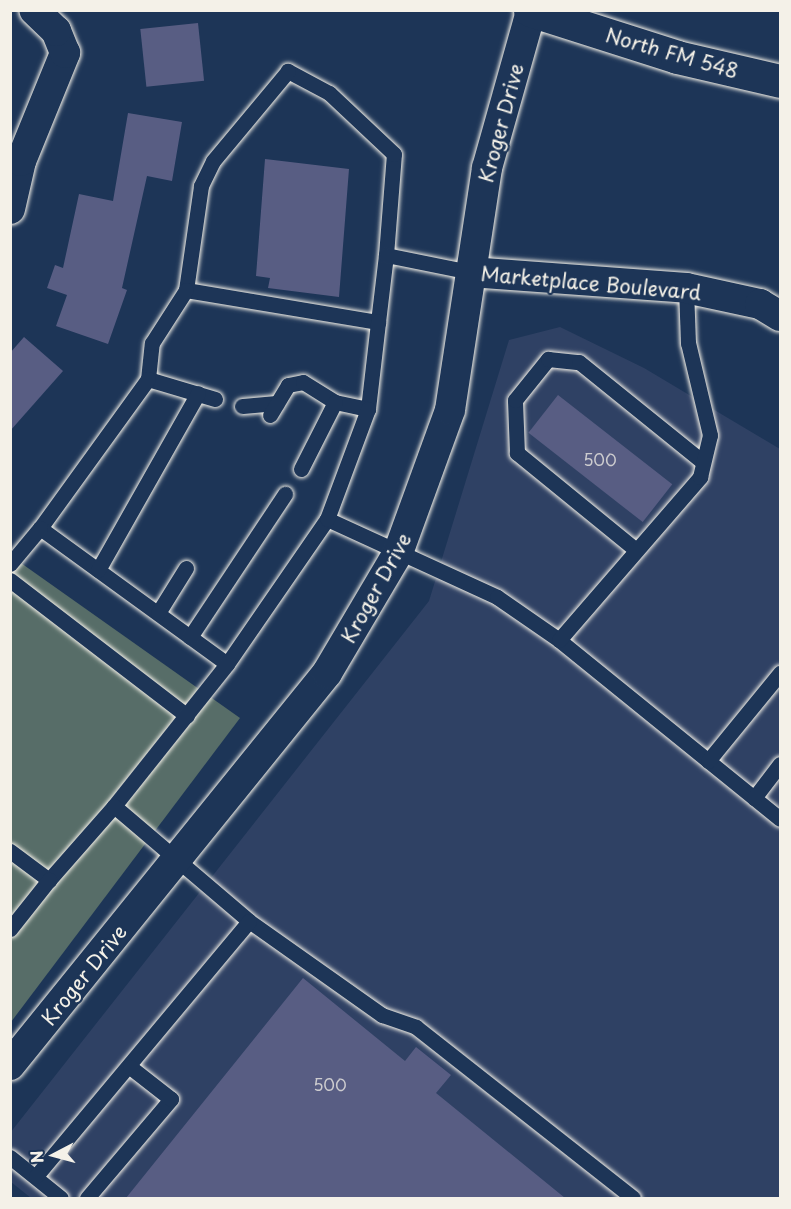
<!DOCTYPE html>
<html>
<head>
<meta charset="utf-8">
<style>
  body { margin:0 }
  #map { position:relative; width:791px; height:1209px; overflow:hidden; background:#1d3557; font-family:"Playpen Sans",sans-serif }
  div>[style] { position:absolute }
  .built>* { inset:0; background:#2f4164 }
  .green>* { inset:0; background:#576d68 }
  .building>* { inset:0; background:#585d83; transform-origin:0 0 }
  .roads { filter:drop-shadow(0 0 2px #f4f1e8) drop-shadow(0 0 2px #f4f1e8) }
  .lane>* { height:15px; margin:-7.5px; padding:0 7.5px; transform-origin:7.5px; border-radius:7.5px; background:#1d3557 }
  .street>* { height:30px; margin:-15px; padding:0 15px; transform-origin:15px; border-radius:15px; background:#1d3557 }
  .secondary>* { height:33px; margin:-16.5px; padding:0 16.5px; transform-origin:16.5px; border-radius:16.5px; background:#1d3557 }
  span { translate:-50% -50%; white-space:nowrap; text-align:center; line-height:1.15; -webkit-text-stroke:4.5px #1d3557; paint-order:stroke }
  .number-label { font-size:16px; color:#cdcccf }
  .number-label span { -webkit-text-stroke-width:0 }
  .street-label { font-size:20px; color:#f4f1e8 }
  .frame { position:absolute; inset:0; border:12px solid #f4f1e8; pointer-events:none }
  .north { position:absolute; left:24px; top:1125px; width:60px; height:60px; -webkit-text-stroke:4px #1d3557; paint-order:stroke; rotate:264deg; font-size:16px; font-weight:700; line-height:24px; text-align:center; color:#f4f1e8 }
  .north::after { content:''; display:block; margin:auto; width:21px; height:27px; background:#f4f1e8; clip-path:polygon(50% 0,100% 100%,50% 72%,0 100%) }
</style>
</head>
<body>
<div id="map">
  <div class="built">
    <div style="clip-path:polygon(560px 327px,644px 368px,780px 449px,780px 1198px,31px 1198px,11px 1182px,10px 1133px,429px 601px,509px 340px)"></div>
  </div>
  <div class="green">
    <div style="clip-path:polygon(11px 556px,240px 718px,11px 1022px)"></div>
  </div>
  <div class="building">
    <div style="left:198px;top:23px;width:58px;height:58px;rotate:84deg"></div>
    <div style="clip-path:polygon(128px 113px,182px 122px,172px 181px,147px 176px,122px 288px,127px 290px,108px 344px,56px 326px,67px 295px,47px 288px,55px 265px,63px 268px,79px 194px,113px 201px)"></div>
    <div style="clip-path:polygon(265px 159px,349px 169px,339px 297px,268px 288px,270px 278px,256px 276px)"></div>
    <div style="clip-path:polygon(24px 337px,63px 371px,10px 431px,10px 353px)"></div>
    <div style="left:558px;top:395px;width:145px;height:48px;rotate:38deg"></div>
    <div style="clip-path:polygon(303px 978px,405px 1061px,416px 1047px,451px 1075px,436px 1093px,565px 1198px,126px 1198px)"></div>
  </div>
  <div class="roads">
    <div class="lane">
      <div style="left:386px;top:255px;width:101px;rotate:-85.5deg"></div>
      <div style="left:394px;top:154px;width:89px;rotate:-136.8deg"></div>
      <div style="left:329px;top:93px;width:47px;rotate:-151.8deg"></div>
      <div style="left:288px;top:71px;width:117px;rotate:129.8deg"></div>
      <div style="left:213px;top:161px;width:28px;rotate:116deg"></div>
      <div style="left:201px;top:186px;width:105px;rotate:98.2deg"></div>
      <div style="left:186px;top:290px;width:195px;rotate:9.5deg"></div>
      <div style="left:378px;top:322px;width:67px;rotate:-83.2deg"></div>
      <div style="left:386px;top:255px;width:86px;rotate:11.4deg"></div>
      <div style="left:148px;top:379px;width:36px;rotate:-84deg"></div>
      <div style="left:152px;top:343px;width:63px;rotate:-57.3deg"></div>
      <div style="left:215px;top:399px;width:70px;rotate:-163.4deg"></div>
      <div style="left:148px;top:379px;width:184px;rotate:125.9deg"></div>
      <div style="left:40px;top:528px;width:231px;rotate:36deg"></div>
      <div style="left:227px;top:664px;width:176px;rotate:-55.4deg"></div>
      <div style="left:327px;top:519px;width:187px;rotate:24.6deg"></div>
      <div style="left:497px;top:597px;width:75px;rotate:34.7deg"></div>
      <div style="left:559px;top:640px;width:284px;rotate:39deg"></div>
      <div style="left:242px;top:406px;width:35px;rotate:-5deg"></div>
      <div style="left:368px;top:409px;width:88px;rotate:-83.4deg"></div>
      <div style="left:270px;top:415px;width:35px;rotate:-59deg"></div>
      <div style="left:288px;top:385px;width:15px;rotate:-11deg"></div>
      <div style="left:303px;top:382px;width:38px;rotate:32deg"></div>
      <div style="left:335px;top:402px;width:34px;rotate:12deg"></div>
      <div style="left:368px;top:409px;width:117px;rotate:110.4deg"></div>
      <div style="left:301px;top:469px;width:75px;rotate:-63.1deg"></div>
      <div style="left:636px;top:550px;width:154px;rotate:-140.8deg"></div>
      <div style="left:517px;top:453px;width:53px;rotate:-92.2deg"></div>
      <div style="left:515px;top:400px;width:53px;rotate:-51.2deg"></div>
      <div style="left:548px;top:359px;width:31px;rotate:6deg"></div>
      <div style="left:579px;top:362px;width:159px;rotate:38.9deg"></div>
      <div style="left:10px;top:564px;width:47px;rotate:-50.2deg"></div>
      <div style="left:98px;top:570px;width:203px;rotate:-60.5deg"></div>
      <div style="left:10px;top:580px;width:223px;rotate:37.5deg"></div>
      <div style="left:158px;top:613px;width:53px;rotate:-58.1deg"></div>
      <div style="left:190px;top:637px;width:172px;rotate:-56.4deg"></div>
      <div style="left:559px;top:640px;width:216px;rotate:-49.1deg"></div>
      <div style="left:700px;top:477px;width:43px;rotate:-76.6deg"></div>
      <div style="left:710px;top:435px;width:95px;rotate:-103.4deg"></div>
      <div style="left:688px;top:343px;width:55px;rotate:-92.1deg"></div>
      <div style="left:708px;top:761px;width:114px;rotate:-50.7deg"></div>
      <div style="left:754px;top:798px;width:43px;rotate:-52.6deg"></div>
      <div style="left:114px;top:806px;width:181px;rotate:-51.5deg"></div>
      <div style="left:10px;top:851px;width:49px;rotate:36.6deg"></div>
      <div style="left:49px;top:880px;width:98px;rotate:-48.7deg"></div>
      <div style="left:114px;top:806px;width:177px;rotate:40.4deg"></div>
      <div style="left:249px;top:921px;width:163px;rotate:35.3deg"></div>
      <div style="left:382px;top:1015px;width:36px;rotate:19deg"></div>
      <div style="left:416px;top:1027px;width:276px;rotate:38.2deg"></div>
      <div style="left:10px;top:929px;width:63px;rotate:-51.5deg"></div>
      <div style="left:10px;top:1157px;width:65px;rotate:38.8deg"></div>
      <div style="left:36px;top:1176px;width:332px;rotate:-50.1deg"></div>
      <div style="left:87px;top:1198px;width:130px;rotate:-49.7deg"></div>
      <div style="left:171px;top:1099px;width:52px;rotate:-142deg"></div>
    </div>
    <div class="street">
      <div style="left:10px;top:209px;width:49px;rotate:-77.1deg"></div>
      <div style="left:21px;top:161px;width:117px;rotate:-67.8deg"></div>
      <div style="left:65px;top:53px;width:24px;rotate:-112deg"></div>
      <div style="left:56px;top:31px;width:30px;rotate:-136deg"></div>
      <div style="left:470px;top:272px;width:217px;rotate:4.2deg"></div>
      <div style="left:686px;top:288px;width:76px;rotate:12.2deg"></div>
      <div style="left:760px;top:304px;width:23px;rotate:31deg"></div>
      <div style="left:10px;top:1065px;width:504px;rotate:-51.04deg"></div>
      <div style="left:327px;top:673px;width:139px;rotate:-59.4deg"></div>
      <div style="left:398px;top:553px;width:152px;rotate:-70deg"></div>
      <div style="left:450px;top:410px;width:245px;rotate:-81.3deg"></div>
      <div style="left:487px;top:168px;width:163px;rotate:-74.3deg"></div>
    </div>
    <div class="secondary">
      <div style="left:530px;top:10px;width:154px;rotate:17.7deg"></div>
      <div style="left:677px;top:57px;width:106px;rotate:13.1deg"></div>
    </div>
  </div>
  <div class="number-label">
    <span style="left:600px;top:459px">500</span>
    <span style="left:330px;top:1084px">500</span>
  </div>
  <div class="street-label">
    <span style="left:672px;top:53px;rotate:16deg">North FM 548</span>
    <span style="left:501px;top:123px;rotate:-75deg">Kroger Drive</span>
    <span style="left:591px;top:283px;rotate:5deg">Marketplace Boulevard</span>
    <span style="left:376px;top:588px;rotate:-61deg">Kroger Drive</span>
    <span style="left:84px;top:975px;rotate:-51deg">Kroger Drive</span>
  </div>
  <div class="frame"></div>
  <div class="north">N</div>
</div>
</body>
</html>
